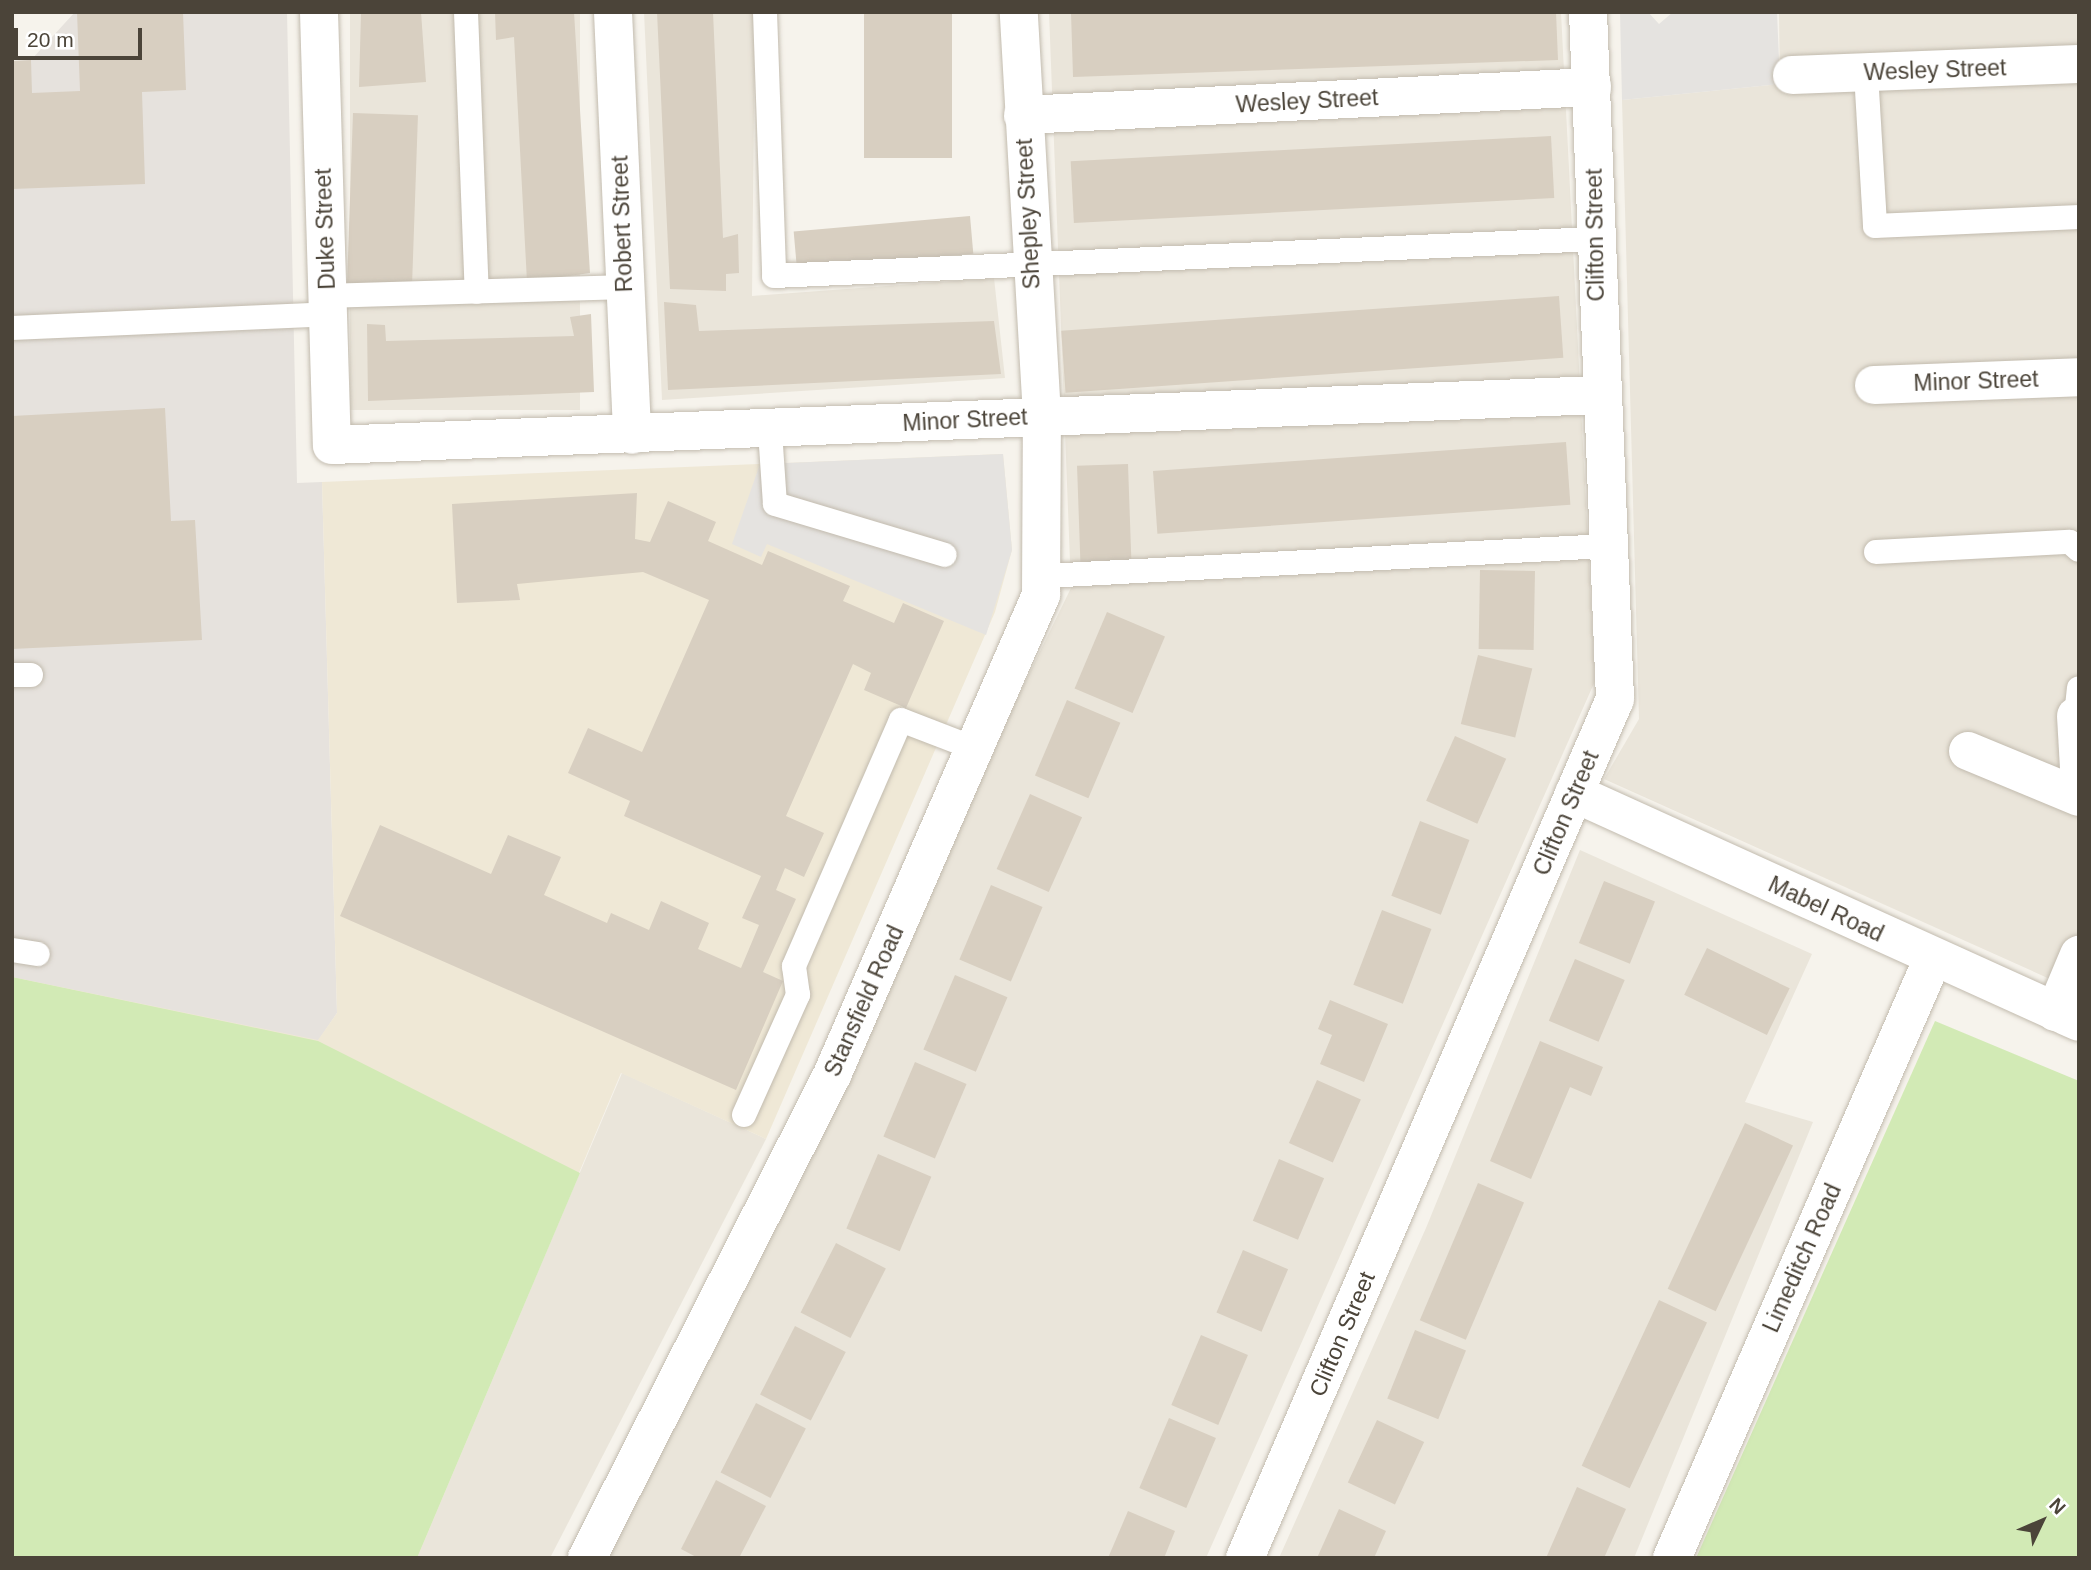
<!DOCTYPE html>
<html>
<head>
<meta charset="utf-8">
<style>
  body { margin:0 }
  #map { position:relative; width:2091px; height:1570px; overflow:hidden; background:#f6f3ec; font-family:Helvetica,sans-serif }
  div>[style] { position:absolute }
  .residential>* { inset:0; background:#eae5da; transform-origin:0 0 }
  .industrial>* { inset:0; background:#e6e2dd }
  .education>* { inset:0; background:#efe8d6 }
  .green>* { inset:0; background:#d2eab5 }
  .parking>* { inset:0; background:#e5e3e0 }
  .building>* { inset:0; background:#d8cfc1; transform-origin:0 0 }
  .roads { filter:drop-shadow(0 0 2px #c2bbae) drop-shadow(0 0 2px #c2bbae) }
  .lane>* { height:24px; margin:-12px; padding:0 12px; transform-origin:12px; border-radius:12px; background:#fff }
  .street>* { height:38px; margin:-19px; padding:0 19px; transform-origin:19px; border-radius:19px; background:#fff }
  span { translate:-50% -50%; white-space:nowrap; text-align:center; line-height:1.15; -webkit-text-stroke:6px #fff; paint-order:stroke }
  .street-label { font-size:23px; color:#4b4439 }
  .frame { position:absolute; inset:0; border:14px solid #4b4439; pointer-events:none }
  .north { position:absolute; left:2007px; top:1486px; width:70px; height:70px; -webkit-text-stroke:5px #fff; paint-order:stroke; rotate:46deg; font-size:19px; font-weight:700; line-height:28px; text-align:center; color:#4b4439 }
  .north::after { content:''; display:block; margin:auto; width:24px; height:32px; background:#4b4439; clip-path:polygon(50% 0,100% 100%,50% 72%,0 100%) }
  .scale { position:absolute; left:14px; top:28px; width:128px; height:32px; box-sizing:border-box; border:4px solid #4b4439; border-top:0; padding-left:9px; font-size:21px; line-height:24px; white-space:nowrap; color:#4b4439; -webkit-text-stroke:5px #fff; paint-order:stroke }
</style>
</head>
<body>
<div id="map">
  <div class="residential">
    <div style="left:350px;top:12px;width:230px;height:398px"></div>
    <div style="clip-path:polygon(644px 12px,755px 12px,752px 296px,994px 278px,1005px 378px,662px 400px)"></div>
    <div style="clip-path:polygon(1049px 12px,1561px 12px,1595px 681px,1206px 1558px,597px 1558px,1071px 588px)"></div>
    <div style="clip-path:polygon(1779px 12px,2079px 12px,2079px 992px,1604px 779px,1639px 719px,1622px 100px,1780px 84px)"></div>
    <div style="clip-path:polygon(1580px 850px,1812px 954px,1745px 1102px,1813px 1122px,1634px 1558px,1279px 1558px,1426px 1228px)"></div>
    <div style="clip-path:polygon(622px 1073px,766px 1139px,550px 1558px,417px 1558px)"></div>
  </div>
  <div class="industrial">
    <div style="clip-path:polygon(75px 12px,287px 12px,297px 483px,322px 482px,337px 1013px,318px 1041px,12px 977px,12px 61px,31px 60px)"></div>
  </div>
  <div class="education">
    <div style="clip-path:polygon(1003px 454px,1012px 550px,995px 612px,766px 1139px,621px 1073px,417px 1558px,12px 1558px,12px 977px,318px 1040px,337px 1013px,322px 482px)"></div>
  </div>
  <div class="green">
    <div style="clip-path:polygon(12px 977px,318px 1041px,580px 1173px,417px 1558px,12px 1558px)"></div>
    <div style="clip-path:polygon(1935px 1021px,2079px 1081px,2079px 1558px,1696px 1558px)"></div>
  </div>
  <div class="parking">
    <div style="clip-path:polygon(1620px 12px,1648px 12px,1659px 24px,1673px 12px,1777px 12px,1780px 84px,1622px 100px)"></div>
    <div style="clip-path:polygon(1003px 454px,1012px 550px,986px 635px,767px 544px,761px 557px,732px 544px,760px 464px)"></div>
  </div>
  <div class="building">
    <div style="clip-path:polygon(77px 12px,183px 12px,186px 90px,142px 92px,145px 184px,12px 189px,12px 61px,31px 60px,32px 93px,80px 91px)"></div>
    <div style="clip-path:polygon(421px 12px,426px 82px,359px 87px,361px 13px)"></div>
    <div style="clip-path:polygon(495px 12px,574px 12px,590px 273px,527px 282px,514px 37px,496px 40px)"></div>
    <div style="clip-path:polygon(657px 12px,713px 12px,723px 238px,738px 234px,739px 273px,726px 274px,726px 291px,670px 289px)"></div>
    <div style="left:864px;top:12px;width:88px;height:146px"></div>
    <div style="clip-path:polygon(1071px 12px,1556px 12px,1558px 60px,1073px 77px)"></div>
    <div style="left:353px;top:113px;width:65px;height:170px;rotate:2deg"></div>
    <div style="left:1551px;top:136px;width:62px;height:481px;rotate:87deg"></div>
    <div style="left:970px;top:216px;width:38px;height:177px;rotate:85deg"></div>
    <div style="left:1559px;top:296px;width:62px;height:499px;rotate:86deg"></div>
    <div style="clip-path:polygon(664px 302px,696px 305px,699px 331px,994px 321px,1001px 374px,668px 390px)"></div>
    <div style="clip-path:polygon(591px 314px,594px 392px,368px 401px,367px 324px,385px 325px,386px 341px,574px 336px,570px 317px)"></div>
    <div style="clip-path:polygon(165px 408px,171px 521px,195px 520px,202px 640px,12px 649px,12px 416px)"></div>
    <div style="left:1566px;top:442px;width:63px;height:414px;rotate:86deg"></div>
    <div style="left:1128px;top:464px;width:97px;height:51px;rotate:88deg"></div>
    <div style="clip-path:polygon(637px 493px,635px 539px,650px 542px,668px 501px,716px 522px,708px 541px,762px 565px,768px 551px,850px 586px,843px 601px,894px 623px,903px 603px,944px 621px,906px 708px,864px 690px,871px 673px,853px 664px,786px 816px,824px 833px,804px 877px,785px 868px,776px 890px,796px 899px,763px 972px,783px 981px,736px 1090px,340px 916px,380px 825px,491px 874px,508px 835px,561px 857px,544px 895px,607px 923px,611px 913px,649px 930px,661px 901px,709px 923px,698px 949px,741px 968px,759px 925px,742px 918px,761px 876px,624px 816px,630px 801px,568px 773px,588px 728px,642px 752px,709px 600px,643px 572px,517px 584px,520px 600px,457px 603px,452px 504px)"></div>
    <div style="left:1480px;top:570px;width:55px;height:79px;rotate:1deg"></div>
    <div style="left:1107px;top:612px;width:63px;height:83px;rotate:23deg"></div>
    <div style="left:1478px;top:655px;width:56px;height:71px;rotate:14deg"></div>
    <div style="left:1067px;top:700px;width:58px;height:82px;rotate:23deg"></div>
    <div style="left:1455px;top:736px;width:56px;height:71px;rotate:24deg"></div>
    <div style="left:1030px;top:794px;width:57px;height:82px;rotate:24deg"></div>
    <div style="left:1420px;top:821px;width:53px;height:80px;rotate:21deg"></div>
    <div style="left:1604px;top:881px;width:55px;height:67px;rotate:22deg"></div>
    <div style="left:991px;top:885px;width:56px;height:81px;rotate:23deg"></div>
    <div style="left:1382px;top:910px;width:53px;height:80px;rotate:21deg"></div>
    <div style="left:1707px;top:948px;width:92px;height:52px;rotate:26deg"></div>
    <div style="left:1575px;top:959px;width:54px;height:67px;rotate:23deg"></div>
    <div style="left:955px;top:975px;width:57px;height:81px;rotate:23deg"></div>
    <div style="clip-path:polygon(1330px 1000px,1388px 1024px,1364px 1082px,1320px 1064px,1332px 1035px,1318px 1029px)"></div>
    <div style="clip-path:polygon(1540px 1041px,1603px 1067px,1591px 1096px,1570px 1087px,1531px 1179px,1490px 1161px)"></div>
    <div style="left:915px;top:1062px;width:56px;height:81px;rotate:23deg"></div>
    <div style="left:1317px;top:1080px;width:48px;height:69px;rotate:24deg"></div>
    <div style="left:1745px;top:1123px;width:53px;height:183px;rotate:25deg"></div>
    <div style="left:878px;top:1154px;width:58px;height:81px;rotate:23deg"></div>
    <div style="left:1279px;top:1159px;width:49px;height:67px;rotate:23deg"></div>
    <div style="left:1478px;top:1183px;width:50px;height:149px;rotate:23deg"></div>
    <div style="left:836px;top:1243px;width:56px;height:78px;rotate:27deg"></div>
    <div style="left:1243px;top:1250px;width:49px;height:68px;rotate:23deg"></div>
    <div style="left:1659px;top:1300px;width:53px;height:183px;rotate:25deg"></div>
    <div style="left:795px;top:1326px;width:57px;height:77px;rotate:27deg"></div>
    <div style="left:1415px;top:1330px;width:55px;height:74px;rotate:22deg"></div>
    <div style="left:1201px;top:1335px;width:51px;height:76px;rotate:23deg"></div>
    <div style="left:756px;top:1403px;width:56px;height:78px;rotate:27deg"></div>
    <div style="left:1169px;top:1418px;width:51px;height:76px;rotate:23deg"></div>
    <div style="left:1377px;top:1420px;width:52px;height:69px;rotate:25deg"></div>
    <div style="clip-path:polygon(716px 1480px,766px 1506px,739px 1558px,698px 1558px,681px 1549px)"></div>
    <div style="clip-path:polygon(1577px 1487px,1626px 1509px,1604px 1558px,1546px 1558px)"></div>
    <div style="clip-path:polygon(1339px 1509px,1386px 1531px,1374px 1558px,1317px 1558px)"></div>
    <div style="clip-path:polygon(1128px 1511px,1175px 1531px,1164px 1558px,1108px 1558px)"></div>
  </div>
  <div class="roads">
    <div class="lane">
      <div style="left:466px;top:12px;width:280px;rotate:87.8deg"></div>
      <div style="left:765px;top:12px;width:264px;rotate:88deg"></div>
      <div style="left:774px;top:276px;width:821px;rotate:-2.58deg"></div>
      <div style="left:1866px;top:73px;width:153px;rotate:86.6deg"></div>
      <div style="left:1875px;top:226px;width:204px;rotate:-2.5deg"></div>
      <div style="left:327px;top:296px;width:297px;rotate:-1.7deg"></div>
      <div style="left:12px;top:328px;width:316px;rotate:-2.5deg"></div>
      <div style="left:770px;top:431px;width:73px;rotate:86.1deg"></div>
      <div style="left:775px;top:504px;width:177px;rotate:16.7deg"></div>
      <div style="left:1876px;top:552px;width:194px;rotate:-3deg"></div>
      <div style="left:2070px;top:542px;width:12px;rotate:42deg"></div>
      <div style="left:1045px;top:576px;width:562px;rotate:-3.06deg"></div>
      <div style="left:12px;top:675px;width:19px"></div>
      <div style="left:2076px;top:716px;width:28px;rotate:-84deg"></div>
      <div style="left:12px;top:950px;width:26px;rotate:9deg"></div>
      <div style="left:744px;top:1115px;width:132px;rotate:-65.8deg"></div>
      <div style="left:798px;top:995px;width:29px;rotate:-98deg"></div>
      <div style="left:794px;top:966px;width:268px;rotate:-66.5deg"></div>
      <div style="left:901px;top:720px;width:80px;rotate:21.1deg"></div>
    </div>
    <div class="street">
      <div style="left:319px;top:12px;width:433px;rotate:88.3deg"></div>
      <div style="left:332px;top:445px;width:1268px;rotate:-2.26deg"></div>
      <div style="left:613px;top:12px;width:423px;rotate:87.4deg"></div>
      <div style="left:1792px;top:75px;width:287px;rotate:-2.2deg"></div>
      <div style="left:1023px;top:115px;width:570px;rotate:-2.82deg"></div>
      <div style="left:1874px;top:385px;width:205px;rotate:-2.2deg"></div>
      <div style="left:2076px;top:716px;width:52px;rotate:86.7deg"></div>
      <div style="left:1968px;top:751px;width:120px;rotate:22.5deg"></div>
      <div style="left:1574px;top:793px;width:554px;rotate:24.39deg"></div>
      <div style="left:2055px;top:1012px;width:62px;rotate:-67.2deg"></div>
      <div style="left:587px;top:1558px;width:542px;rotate:-63.1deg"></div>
      <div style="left:832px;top:1075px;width:524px;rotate:-66.47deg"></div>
      <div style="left:1041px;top:595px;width:179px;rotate:-89.7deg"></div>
      <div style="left:1042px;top:416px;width:405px;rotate:-93.3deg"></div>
      <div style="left:1245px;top:1558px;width:935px;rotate:-66.7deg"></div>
      <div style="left:1615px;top:699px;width:688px;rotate:-92.25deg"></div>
      <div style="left:1672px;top:1558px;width:654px;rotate:-66.49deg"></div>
    </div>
  </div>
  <div class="street-label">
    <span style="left:1935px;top:70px;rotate:-2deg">Wesley Street</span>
    <span style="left:1307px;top:101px;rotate:-3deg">Wesley Street</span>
    <span style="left:1028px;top:214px;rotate:-93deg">Shepley Street</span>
    <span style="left:622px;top:224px;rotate:-92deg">Robert Street</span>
    <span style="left:325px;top:229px;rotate:-92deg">Duke Street</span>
    <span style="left:1595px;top:235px;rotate:-91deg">Clifton Street</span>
    <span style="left:1976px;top:381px;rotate:-2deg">Minor Street</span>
    <span style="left:965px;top:420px;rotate:-3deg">Minor Street</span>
    <span style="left:1566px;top:813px;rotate:-67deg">Clifton Street</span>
    <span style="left:1826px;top:909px;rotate:25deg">Mabel Road</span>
    <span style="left:864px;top:1001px;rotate:-66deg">Stansfield Road</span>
    <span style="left:1802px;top:1258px;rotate:-66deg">Limeditch Road</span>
    <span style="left:1342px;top:1334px;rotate:-67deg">Clifton Street</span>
  </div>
  <div class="frame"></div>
  <div class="north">N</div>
  <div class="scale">20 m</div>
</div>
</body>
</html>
